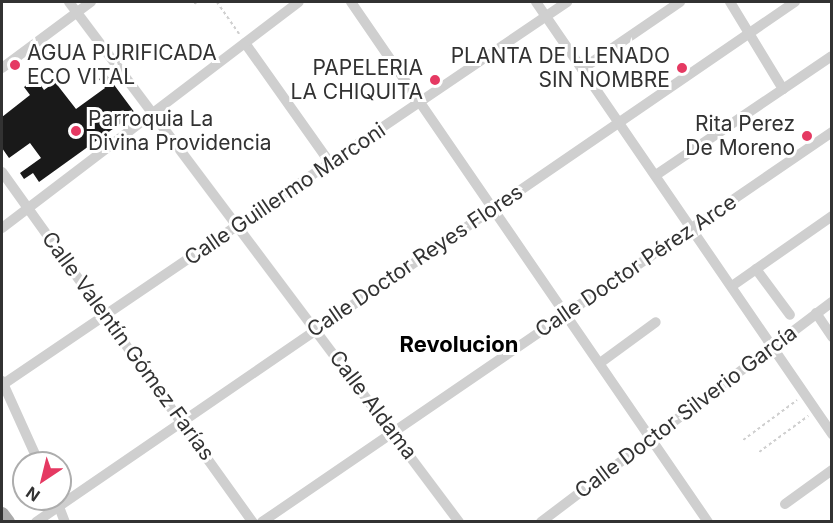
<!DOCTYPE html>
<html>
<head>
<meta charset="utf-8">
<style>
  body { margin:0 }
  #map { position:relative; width:833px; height:523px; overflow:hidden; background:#fff; font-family:Inter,sans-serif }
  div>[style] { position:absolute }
  .building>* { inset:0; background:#191919 }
  .path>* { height:1.5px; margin-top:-0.75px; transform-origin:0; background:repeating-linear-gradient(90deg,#cfcfcf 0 3px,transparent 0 6px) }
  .minor>* { height:10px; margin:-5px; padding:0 5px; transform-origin:5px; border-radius:5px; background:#cfcfcf }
  .major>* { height:14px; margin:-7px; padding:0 7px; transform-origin:7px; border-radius:7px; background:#aaa }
  .dots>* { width:16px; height:16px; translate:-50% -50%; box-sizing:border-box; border:3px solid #fff; border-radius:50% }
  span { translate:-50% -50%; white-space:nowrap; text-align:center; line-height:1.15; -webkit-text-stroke:6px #fff; paint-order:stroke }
  .poi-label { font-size:21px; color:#323232 }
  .left { translate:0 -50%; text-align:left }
  .right { translate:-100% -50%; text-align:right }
  .street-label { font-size:21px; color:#323232 }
  .neighbourhood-label { font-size:22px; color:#000; font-weight:700 }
  .frame { position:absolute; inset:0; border:3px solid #323232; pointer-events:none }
  .north { position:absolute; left:12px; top:451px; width:60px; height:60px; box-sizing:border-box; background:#fff; border:2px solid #adadad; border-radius:50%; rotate:215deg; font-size:16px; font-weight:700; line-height:24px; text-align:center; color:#323232 }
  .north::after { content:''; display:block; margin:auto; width:21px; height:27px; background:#e53962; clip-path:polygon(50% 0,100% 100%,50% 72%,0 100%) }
</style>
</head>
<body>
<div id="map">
  <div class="building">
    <div style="clip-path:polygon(106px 74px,135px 113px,39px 182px,33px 173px,24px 179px,20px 173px,41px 158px,30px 143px,9px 158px,2px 148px,2px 117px,30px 95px,24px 87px,36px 78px,44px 90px,55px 82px,76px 109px,105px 88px,99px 79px)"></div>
  </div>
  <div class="path">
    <div style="left:217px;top:2px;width:39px;rotate:55deg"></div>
    <div style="left:194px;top:4px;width:4px;rotate:-34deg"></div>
    <div style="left:743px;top:440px;width:67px;rotate:-36.5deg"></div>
    <div style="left:759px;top:452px;width:61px;rotate:-36.3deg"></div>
  </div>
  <div class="minor">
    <div style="left:69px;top:2px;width:650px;rotate:53.13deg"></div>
    <div style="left:351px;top:2px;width:631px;rotate:55.53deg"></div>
    <div style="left:536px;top:2px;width:524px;rotate:55.58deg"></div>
    <div style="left:730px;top:2px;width:102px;rotate:58.7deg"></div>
    <div style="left:245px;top:43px;width:147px;rotate:54.7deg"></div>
    <div style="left:2px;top:68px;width:111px;rotate:-36.6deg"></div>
    <div style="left:582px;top:69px;width:119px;rotate:-34.4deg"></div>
    <div style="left:2px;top:172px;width:431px;rotate:54.4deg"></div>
    <div style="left:656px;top:175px;width:212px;rotate:-34.1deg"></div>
    <div style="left:2px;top:228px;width:373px;rotate:-37.3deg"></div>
    <div style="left:756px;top:269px;width:57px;rotate:53.5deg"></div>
    <div style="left:732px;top:286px;width:122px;rotate:-35deg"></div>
    <div style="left:816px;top:313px;width:29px;rotate:56deg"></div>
    <div style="left:600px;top:363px;width:69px;rotate:-36.2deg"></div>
    <div style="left:2px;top:381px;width:90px;rotate:65.7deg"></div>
    <div style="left:2px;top:385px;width:683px;rotate:-34.13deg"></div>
    <div style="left:56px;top:499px;width:25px;rotate:69deg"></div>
    <div style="left:785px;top:504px;width:58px;rotate:-35.9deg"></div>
    <div style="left:36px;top:522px;width:920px;rotate:-34.42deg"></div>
    <div style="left:262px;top:522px;width:691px;rotate:-34.38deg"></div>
    <div style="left:541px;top:522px;width:365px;rotate:-37.1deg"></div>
  </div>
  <div class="major">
    <div style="left:2px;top:514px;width:10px;rotate:53deg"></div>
  </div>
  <div class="dots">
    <div style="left:15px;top:65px;background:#e53962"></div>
    <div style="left:682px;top:68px;background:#e53962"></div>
    <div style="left:435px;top:80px;background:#e53962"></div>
    <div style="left:76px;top:131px;background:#e53962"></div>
    <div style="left:807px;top:136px;background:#e53962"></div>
  </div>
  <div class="poi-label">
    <span class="left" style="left:27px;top:65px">AGUA PURIFICADA<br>ECO VITAL</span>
    <span class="right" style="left:670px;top:68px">PLANTA DE LLENADO<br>SIN NOMBRE</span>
    <span class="right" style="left:423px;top:80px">PAPELERIA<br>LA CHIQUITA</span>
    <span class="left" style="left:88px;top:131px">Parroquia La<br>Divina Providencia</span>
    <span class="right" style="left:795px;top:136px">Rita Perez<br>De Moreno</span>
  </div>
  <div class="street-label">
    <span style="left:285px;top:194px;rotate:-34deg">Calle Guillermo Marconi</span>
    <span style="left:415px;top:261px;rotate:-34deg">Calle Doctor Reyes Flores</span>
    <span style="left:636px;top:266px;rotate:-34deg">Calle Doctor Pérez Arce</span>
    <span style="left:128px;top:346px;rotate:54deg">Calle Valentín Gómez Farías</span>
    <span style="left:373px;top:405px;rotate:53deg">Calle Aldama</span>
    <span style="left:686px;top:412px;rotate:-37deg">Calle Doctor Silverio García</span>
  </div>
  <div class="neighbourhood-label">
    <span style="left:459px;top:345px">Revolucion</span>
  </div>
  <div class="frame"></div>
  <div class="north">N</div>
</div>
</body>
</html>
